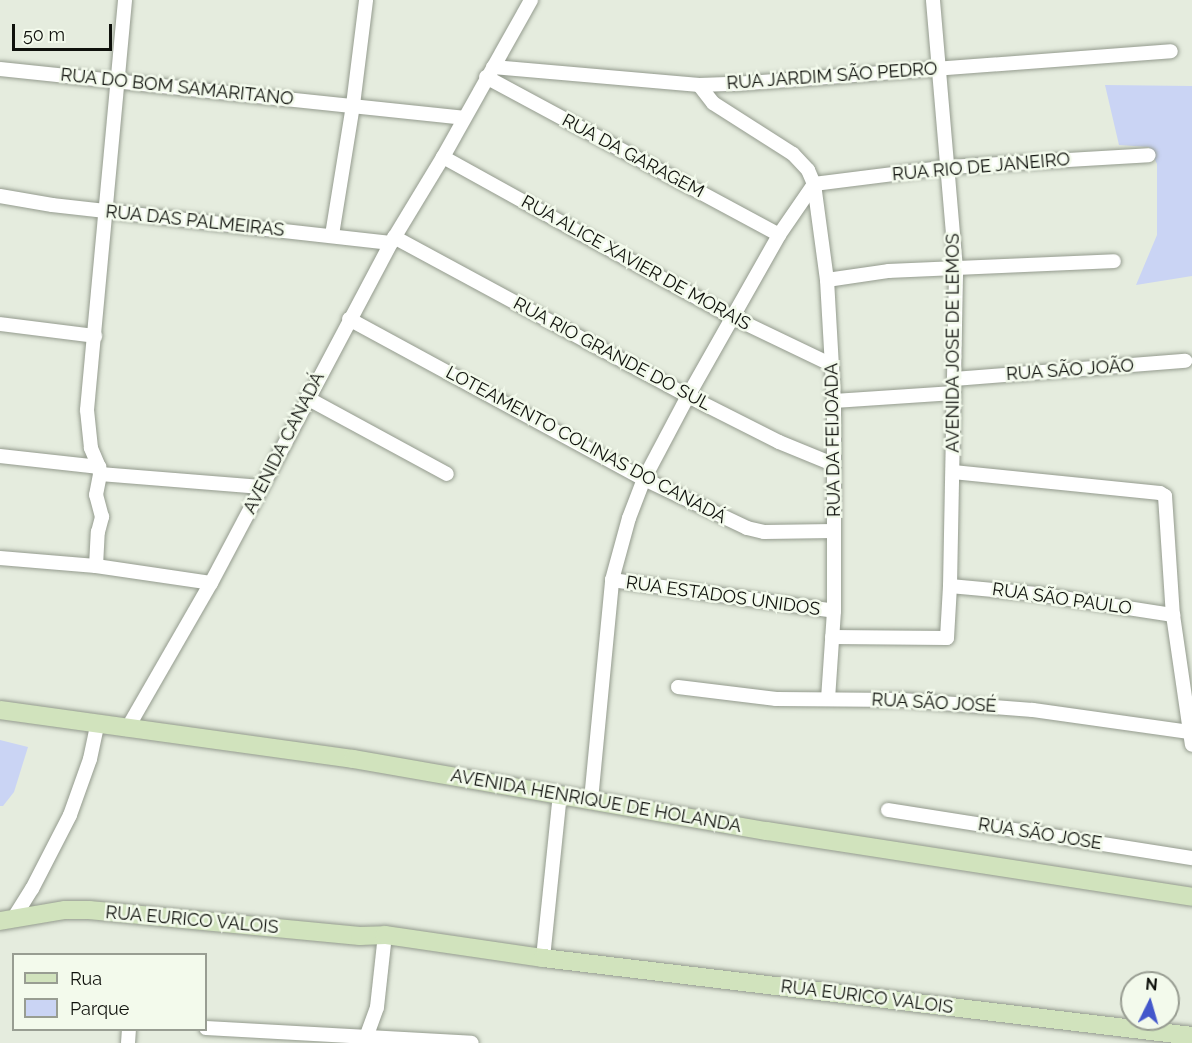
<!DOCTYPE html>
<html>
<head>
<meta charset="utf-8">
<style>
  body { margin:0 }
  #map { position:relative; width:1192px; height:1043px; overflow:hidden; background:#e5ecde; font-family:Raleway,sans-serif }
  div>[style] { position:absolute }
  .green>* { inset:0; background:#cad4f4 }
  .roads { filter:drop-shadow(0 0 2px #949b8e) drop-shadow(0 0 2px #949b8e) }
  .minor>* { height:14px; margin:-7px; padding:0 7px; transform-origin:7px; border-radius:7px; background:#fff }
  .major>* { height:18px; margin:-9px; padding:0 9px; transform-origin:9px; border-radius:9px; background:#d1e3bd }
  span { translate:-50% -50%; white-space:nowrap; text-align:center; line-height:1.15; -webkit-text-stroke:5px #f3faec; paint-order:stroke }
  .street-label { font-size:18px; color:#0f110c }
  .legend { position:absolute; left:12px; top:953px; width:195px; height:78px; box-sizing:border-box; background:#f3faec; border:2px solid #989d92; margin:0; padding:8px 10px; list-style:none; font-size:18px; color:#0f110c }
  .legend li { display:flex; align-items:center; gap:12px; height:30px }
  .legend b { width:30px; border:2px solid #989d92 }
  .north { position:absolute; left:1120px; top:971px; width:60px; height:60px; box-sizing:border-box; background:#f3faec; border:2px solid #989d92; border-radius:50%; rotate:5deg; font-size:16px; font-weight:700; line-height:24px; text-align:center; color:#0f110c }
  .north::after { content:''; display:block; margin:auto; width:21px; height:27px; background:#4357cb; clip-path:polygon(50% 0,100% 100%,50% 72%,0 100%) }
  .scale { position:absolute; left:12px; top:24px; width:100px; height:27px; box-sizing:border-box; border:3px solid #0f110c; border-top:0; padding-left:8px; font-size:18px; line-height:21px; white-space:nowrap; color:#0f110c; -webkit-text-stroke:4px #f3faec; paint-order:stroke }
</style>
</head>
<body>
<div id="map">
  <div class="green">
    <div style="clip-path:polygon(1105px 85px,1192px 86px,1192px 276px,1136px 285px,1157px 235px,1157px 164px,1149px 147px,1119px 145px)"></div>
    <div style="clip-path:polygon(0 740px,28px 747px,14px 792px,3px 806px,0 806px)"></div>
  </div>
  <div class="roads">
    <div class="minor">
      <div style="left:493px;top:67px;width:207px;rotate:5deg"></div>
      <div style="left:699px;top:85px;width:36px;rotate:-2deg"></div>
      <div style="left:735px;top:84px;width:437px;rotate:-4.3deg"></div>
      <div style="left:0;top:69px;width:466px;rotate:6deg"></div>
      <div style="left:486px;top:77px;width:333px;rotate:28.3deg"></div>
      <div style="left:699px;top:85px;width:23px;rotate:52deg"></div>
      <div style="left:713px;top:103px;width:95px;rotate:32.5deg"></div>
      <div style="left:793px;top:154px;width:22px;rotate:47deg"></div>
      <div style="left:808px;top:170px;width:15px;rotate:67deg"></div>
      <div style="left:814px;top:184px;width:97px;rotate:82.3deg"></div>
      <div style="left:827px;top:280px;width:121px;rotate:86.7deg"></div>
      <div style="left:834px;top:401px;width:210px;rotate:90deg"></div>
      <div style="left:834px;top:611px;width:87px;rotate:93.9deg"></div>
      <div style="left:443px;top:157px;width:330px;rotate:29deg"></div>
      <div style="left:732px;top:317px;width:111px;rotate:25.6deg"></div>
      <div style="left:814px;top:184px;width:136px;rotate:-7.2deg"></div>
      <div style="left:949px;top:167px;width:200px;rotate:-3.4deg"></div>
      <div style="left:0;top:196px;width:53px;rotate:9.8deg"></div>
      <div style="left:52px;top:205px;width:341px;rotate:6.4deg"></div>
      <div style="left:332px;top:235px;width:132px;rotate:-80.8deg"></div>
      <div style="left:353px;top:105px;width:106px;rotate:-82.9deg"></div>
      <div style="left:394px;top:237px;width:334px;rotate:28.4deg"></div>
      <div style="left:688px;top:396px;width:102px;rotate:26.8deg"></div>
      <div style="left:779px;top:442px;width:58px;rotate:22.2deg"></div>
      <div style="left:827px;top:280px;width:63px;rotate:-8.3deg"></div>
      <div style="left:889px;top:271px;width:225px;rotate:-2.5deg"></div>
      <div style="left:349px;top:319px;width:336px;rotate:28.5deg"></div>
      <div style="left:644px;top:479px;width:114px;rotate:25.4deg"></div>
      <div style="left:747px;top:528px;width:17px;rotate:13deg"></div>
      <div style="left:764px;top:532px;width:70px;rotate:-0.8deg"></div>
      <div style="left:0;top:324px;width:96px;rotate:7.2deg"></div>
      <div style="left:954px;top:379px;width:232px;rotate:-4.5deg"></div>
      <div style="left:307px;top:398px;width:159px;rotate:28.5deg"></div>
      <div style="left:834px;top:401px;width:120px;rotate:-3.8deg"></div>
      <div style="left:0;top:456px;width:100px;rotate:6.3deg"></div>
      <div style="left:99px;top:467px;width:7px;rotate:82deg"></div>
      <div style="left:100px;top:474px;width:162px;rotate:4.6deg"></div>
      <div style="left:99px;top:467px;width:21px;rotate:-113deg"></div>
      <div style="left:91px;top:448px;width:38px;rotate:-96deg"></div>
      <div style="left:87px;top:410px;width:412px;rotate:-84.7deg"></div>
      <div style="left:953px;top:472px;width:208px;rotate:5.8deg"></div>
      <div style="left:1160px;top:493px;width:6px;rotate:31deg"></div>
      <div style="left:1165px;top:496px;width:119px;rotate:86.2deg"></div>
      <div style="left:1173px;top:615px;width:131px;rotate:81.7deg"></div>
      <div style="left:0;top:558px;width:96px;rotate:4.8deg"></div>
      <div style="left:96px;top:566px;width:116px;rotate:8.4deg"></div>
      <div style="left:96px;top:566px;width:34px;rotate:-87deg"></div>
      <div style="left:98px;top:532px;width:16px;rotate:-75deg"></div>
      <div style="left:102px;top:517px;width:23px;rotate:-105deg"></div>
      <div style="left:96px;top:495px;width:21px;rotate:-79deg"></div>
      <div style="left:612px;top:580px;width:224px;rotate:7.9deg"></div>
      <div style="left:950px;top:586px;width:87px;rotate:5.3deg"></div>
      <div style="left:1037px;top:594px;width:138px;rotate:8.8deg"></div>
      <div style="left:832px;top:637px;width:115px;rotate:0.5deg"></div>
      <div style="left:947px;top:638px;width:52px;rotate:-86.7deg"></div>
      <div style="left:950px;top:586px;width:317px;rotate:-88.9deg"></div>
      <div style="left:956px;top:269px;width:270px;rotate:-94.9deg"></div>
      <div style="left:678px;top:687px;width:99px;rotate:7deg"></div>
      <div style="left:776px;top:699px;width:127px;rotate:0.5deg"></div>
      <div style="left:903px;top:700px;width:130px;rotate:4.4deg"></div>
      <div style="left:1033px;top:710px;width:158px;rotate:8deg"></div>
      <div style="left:127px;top:729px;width:168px;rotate:-60.1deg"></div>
      <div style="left:211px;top:583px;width:385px;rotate:-62.1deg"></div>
      <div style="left:391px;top:243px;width:100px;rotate:-58.8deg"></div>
      <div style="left:443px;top:157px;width:180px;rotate:-60.7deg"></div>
      <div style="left:591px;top:800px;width:221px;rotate:-84.5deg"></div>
      <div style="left:612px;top:580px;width:64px;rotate:-74.7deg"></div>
      <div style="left:629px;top:518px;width:42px;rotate:-69deg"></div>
      <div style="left:644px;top:479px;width:94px;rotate:-62.1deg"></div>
      <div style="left:688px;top:396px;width:185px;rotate:-60.5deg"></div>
      <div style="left:779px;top:235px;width:62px;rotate:-55.5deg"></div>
      <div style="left:888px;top:810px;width:308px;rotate:9deg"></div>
      <div style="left:13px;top:919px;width:36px;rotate:-58deg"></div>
      <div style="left:32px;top:889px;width:83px;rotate:-62.8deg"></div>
      <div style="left:70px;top:815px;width:59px;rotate:-70.3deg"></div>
      <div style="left:90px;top:759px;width:35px;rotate:-78deg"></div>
      <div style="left:543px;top:958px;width:165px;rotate:-84.1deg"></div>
      <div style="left:206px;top:1028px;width:266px;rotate:3.2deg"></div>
      <div style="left:128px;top:1043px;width:13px;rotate:-86deg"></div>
      <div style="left:364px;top:1043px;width:38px;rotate:-70deg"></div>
      <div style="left:377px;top:1007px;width:72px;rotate:-83.7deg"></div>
    </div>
    <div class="major">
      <div style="left:0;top:710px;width:356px;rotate:7.9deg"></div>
      <div style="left:353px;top:759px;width:420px;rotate:9.9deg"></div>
      <div style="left:767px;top:831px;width:430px;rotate:8.8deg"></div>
      <div style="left:0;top:921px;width:66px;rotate:-9.6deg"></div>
      <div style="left:65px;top:910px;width:24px"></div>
      <div style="left:89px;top:910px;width:272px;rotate:5.5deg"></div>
      <div style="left:360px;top:936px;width:25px;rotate:-2deg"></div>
      <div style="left:385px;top:935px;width:160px;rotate:8.3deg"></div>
      <div style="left:543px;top:958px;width:654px;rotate:6.85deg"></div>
    </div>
  </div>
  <div class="street-label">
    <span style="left:832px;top:76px;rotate:-4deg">RUA JARDIM SÃO PEDRO</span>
    <span style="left:177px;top:87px;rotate:6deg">RUA DO BOM SAMARITANO</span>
    <span style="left:633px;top:156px;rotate:28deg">RUA DA GARAGEM</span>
    <span style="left:981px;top:167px;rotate:-5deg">RUA RIO DE JANEIRO</span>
    <span style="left:195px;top:221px;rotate:6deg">RUA DAS PALMEIRAS</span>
    <span style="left:636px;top:263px;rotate:29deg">RUA ALICE XAVIER DE MORAIS</span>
    <span style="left:953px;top:343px;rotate:-90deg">AVENIDA JOSE DE LEMOS</span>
    <span style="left:612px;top:354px;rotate:28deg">RUA RIO GRANDE DO SUL</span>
    <span style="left:1070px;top:370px;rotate:-4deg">RUA SÃO JOÃO</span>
    <span style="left:833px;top:440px;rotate:-91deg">RUA DA FEIJOADA</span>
    <span style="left:284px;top:443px;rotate:-63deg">AVENIDA CANADÁ</span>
    <span style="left:586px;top:445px;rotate:28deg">LOTEAMENTO COLINAS DO CANADÁ</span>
    <span style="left:723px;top:596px;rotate:8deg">RUA ESTADOS UNIDOS</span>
    <span style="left:1062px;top:599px;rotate:8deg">RUA SÃO PAULO</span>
    <span style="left:934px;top:703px;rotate:3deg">RUA SÃO JOSÉ</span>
    <span style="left:596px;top:801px;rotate:10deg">AVENIDA HENRIQUE DE HOLANDA</span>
    <span style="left:1040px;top:834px;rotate:9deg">RUA SÃO JOSE</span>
    <span style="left:192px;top:920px;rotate:5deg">RUA EURICO VALOIS</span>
    <span style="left:867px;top:997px;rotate:7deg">RUA EURICO VALOIS</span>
  </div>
  <ul class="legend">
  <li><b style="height:8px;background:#d1e3bd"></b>Rua</li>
  <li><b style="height:16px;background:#cad4f4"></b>Parque</li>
  </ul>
  <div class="north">N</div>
  <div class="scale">50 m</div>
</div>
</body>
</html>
